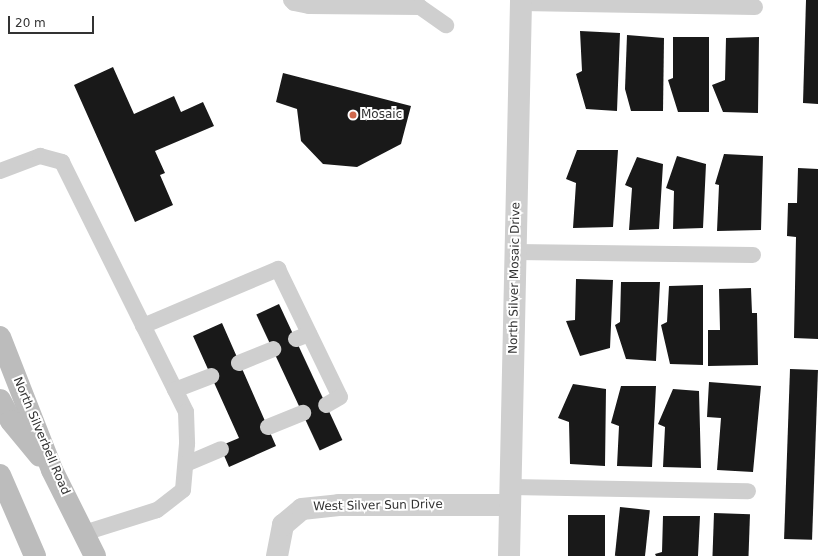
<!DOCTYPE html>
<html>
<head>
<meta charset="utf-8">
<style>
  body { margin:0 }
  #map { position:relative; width:818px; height:556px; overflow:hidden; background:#fff; font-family:"DejaVu Sans",sans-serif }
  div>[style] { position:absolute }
  .building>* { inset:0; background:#191919; transform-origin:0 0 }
  .service>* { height:16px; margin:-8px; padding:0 8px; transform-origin:8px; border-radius:8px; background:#cfcfcf }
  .minor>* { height:22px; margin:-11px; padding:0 11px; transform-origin:11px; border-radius:11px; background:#cfcfcf }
  .secondary>* { height:22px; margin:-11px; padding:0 11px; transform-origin:11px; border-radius:11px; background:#bcbcbc }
  .dots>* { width:11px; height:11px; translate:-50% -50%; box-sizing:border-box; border:2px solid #fff; border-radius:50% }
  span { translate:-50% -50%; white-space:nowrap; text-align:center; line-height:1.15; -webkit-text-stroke:4px #fff; paint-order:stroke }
  .poi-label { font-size:12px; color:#323232 }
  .left { translate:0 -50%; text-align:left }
  .street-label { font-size:12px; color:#323232 }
  .scale { position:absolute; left:8px; top:16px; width:86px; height:18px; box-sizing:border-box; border:2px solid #323232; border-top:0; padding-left:5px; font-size:12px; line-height:14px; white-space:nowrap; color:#323232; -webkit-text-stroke:3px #fff; paint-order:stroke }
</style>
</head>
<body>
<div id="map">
  <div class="building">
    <div style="clip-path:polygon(806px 0,818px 0,818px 104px,803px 103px)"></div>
    <div style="clip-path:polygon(580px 31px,620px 33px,617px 111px,586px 109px,576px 74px,582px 71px)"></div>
    <div style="clip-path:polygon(627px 35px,664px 38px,663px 111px,631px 111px,625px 89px)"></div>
    <div style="clip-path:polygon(673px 37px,709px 37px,709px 112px,678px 112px,668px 80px,673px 78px)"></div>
    <div style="clip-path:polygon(759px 37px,758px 113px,723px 112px,712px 85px,725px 80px,726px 38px)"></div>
    <div style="clip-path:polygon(113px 67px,134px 114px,174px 96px,181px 112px,203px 102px,214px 126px,155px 151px,165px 173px,160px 175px,173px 205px,135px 222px,74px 85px)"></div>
    <div style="clip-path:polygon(283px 73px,411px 106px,401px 144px,357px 167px,323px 164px,301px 141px,297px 109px,276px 102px)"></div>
    <div style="clip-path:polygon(577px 150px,618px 150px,613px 227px,573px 228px,576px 183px,566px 179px)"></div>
    <div style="clip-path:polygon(724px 154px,763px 156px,761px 230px,717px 231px,719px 185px,715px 184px)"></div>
    <div style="clip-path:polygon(677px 156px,706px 164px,703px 228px,673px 229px,674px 191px,666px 188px)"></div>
    <div style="clip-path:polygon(637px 157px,663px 164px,659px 229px,629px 230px,632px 188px,625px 185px)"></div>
    <div style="clip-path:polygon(798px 168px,818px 169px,818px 339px,794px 338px,796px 237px,787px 236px,788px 203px,797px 203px)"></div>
    <div style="clip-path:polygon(576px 279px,613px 280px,610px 348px,580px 356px,566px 321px,575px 320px)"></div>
    <div style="clip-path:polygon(621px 282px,660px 282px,656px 361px,626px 359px,615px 325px,620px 322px)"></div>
    <div style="clip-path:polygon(703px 285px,703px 365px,670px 364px,661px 325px,667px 322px,669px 286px)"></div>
    <div style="clip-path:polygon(751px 288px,752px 313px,757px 313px,758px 365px,708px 366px,708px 330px,720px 330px,719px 289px)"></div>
    <div style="left:279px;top:304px;width:150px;height:25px;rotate:65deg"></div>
    <div style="clip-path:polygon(222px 323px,276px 446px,229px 467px,220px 446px,239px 438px,193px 336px)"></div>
    <div style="left:790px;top:369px;width:28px;height:170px;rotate:2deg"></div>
    <div style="clip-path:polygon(709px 382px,761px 386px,753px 472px,717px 470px,721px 418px,707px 417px)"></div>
    <div style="clip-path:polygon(573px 384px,606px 389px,605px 466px,570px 464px,569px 422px,558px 418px)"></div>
    <div style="clip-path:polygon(621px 386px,656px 386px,652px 467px,617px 466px,619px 426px,611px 423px)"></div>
    <div style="clip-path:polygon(673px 389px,699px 391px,701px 468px,663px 467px,665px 427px,658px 424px)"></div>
    <div style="left:620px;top:507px;width:30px;height:49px;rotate:6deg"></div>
    <div style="left:714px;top:513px;width:36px;height:43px;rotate:2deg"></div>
    <div style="left:568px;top:515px;width:37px;height:41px"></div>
    <div style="clip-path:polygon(663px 516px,700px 516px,698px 556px,656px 556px,655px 554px,662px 552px)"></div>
  </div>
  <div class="service">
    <div style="left:291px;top:0;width:4px;rotate:45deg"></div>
    <div style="left:294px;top:3px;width:15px;rotate:11deg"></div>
    <div style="left:309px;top:6px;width:111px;rotate:0.5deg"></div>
    <div style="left:420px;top:7px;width:32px;rotate:35deg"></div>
    <div style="left:521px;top:3px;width:234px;rotate:1deg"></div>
    <div style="left:0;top:171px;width:43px;rotate:-20.6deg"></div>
    <div style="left:40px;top:156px;width:23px;rotate:15deg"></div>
    <div style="left:62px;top:162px;width:279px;rotate:63.6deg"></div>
    <div style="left:186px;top:412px;width:32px;rotate:88deg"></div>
    <div style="left:187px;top:444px;width:46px;rotate:95deg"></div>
    <div style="left:183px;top:490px;width:33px;rotate:142deg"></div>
    <div style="left:157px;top:510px;width:77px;rotate:162.5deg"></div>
    <div style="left:516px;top:252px;width:237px;rotate:0.7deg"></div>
    <div style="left:143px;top:326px;width:147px;rotate:-22.9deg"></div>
    <div style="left:278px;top:269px;width:142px;rotate:64.2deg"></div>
    <div style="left:340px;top:397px;width:16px;rotate:150deg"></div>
    <div style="left:296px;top:339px;width:14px;rotate:-21deg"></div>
    <div style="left:239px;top:363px;width:37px;rotate:-22deg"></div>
    <div style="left:175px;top:390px;width:39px;rotate:-21deg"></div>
    <div style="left:268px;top:427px;width:38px;rotate:-22deg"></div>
    <div style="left:186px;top:464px;width:38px;rotate:-23deg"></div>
    <div style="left:511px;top:487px;width:237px;rotate:1deg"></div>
  </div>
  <div class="minor">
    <div style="left:277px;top:556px;width:32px;rotate:-79deg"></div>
    <div style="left:283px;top:525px;width:25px;rotate:-40deg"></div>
    <div style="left:302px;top:509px;width:37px;rotate:-6deg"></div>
    <div style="left:339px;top:505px;width:171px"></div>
    <div style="left:509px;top:556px;width:556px;rotate:-88.76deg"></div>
  </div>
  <div class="secondary">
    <div style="left:0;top:337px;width:143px;rotate:68.6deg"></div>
    <div style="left:52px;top:470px;width:96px;rotate:63.4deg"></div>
    <div style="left:0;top:400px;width:24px;rotate:62deg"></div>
    <div style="left:11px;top:421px;width:45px;rotate:50.4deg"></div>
    <div style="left:0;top:475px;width:88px;rotate:66.6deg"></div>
  </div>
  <div class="dots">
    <div style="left:353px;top:115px;background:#d0684c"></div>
  </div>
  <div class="poi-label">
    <span class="left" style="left:361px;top:115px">Mosaic</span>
  </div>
  <div class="street-label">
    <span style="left:515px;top:278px;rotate:-89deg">North Silver Mosaic Drive</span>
    <span style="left:41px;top:436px;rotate:67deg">North Silverbell Road</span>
    <span style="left:378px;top:506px;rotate:-1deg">West Silver Sun Drive</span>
  </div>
  <div class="scale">20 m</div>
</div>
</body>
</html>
